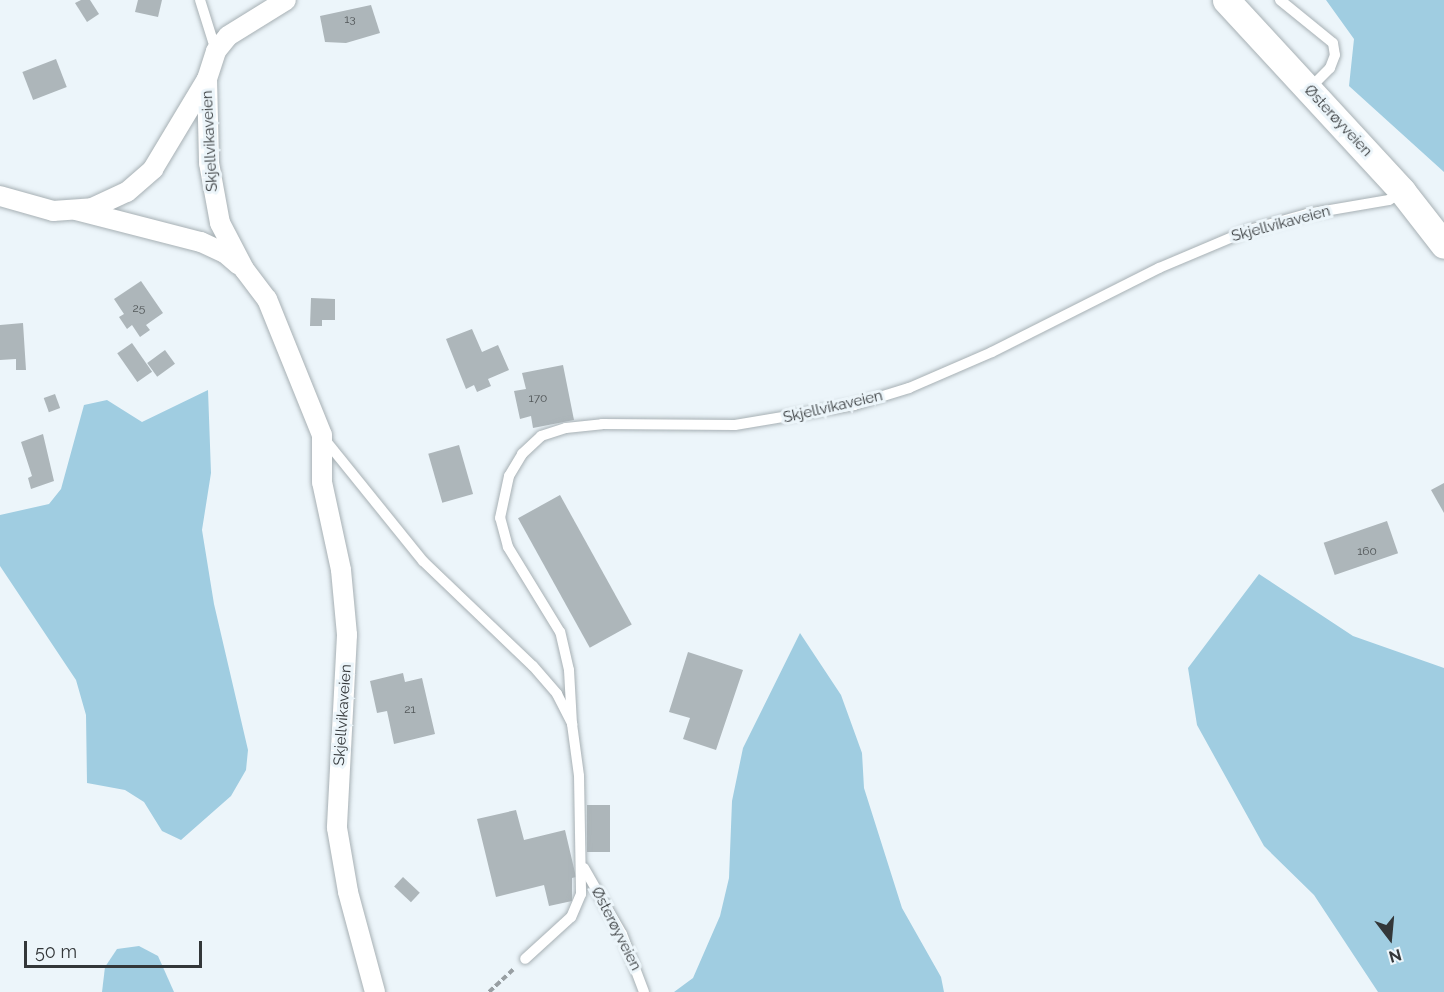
<!DOCTYPE html>
<html>
<head>
<meta charset="utf-8">
<style>
  body { margin:0 }
  #map { position:relative; width:1444px; height:992px; overflow:hidden; background:#ecf5fa; font-family:Raleway,sans-serif }
  div>[style] { position:absolute }
  .green>* { inset:0; background:#a0cde1 }
  .building>* { inset:0; background:#adb6ba; transform-origin:0 0 }
  .path>* { height:4px; margin-top:-2px; transform-origin:0; background:repeating-linear-gradient(90deg,#989fa3 0 6px,transparent 0 9px) }
  .roads { filter:drop-shadow(0 0 2px #a7b0b4) drop-shadow(0 0 2px #a7b0b4) }
  .service>* { height:10px; margin:-5px; padding:0 5px; transform-origin:5px; border-radius:5px; background:#fff }
  .minor>* { height:20px; margin:-10px; padding:0 10px; transform-origin:10px; border-radius:10px; background:#fff }
  .secondary>* { height:27px; margin:-13.5px; padding:0 13.5px; transform-origin:13.5px; border-radius:13.5px; background:#fff }
  span { translate:-50% -50%; white-space:nowrap; text-align:center; line-height:1.15; -webkit-text-stroke:6px #ecf5fa; paint-order:stroke }
  .number-label { font-size:12px; color:#525759 }
  .number-label span { -webkit-text-stroke-width:0 }
  .street-label { font-size:15px; color:#333739 }
  .north { position:absolute; left:1360px; top:908px; width:60px; height:60px; -webkit-text-stroke:4px #ecf5fa; paint-order:stroke; rotate:164deg; font-size:16px; font-weight:700; line-height:24px; text-align:center; color:#333739 }
  .north::after { content:''; display:block; margin:auto; width:21px; height:27px; background:#333739; clip-path:polygon(50% 0,100% 100%,50% 72%,0 100%) }
  .scale { position:absolute; left:24px; top:941px; width:178px; height:27px; box-sizing:border-box; border:3px solid #333739; border-top:0; padding-left:8px; font-size:18px; line-height:21px; white-space:nowrap; color:#333739; -webkit-text-stroke:4px #ecf5fa; paint-order:stroke }
</style>
</head>
<body>
<div id="map">
  <div class="green">
    <div style="clip-path:polygon(1326px 0,1444px 0,1444px 172px,1349px 86px,1354px 39px)"></div>
    <div style="clip-path:polygon(208px 390px,211px 473px,202px 530px,214px 604px,248px 750px,246px 770px,231px 796px,181px 840px,162px 831px,144px 802px,125px 790px,87px 783px,86px 715px,76px 680px,0 566px,0 515px,49px 504px,61px 489px,84px 405px,107px 400px,142px 422px)"></div>
    <div style="clip-path:polygon(1259px 574px,1353px 636px,1444px 668px,1444px 992px,1378px 992px,1314px 895px,1264px 846px,1197px 725px,1188px 668px)"></div>
    <div style="clip-path:polygon(800px 633px,841px 695px,862px 753px,864px 788px,902px 908px,941px 977px,944px 992px,674px 992px,693px 978px,720px 916px,729px 878px,732px 801px,743px 748px)"></div>
    <div style="clip-path:polygon(139px 946px,158px 956px,174px 992px,102px 992px,105px 967px,117px 949px)"></div>
  </div>
  <div class="building">
    <div style="clip-path:polygon(81px 0,90px 0,99px 14px,87px 22px,75px 3px)"></div>
    <div style="clip-path:polygon(138px 0,162px 0,158px 17px,135px 12px)"></div>
    <div style="clip-path:polygon(371px 5px,380px 33px,346px 43px,325px 42px,320px 16px)"></div>
    <div style="left:56px;top:59px;width:30px;height:36px;rotate:69deg"></div>
    <div style="clip-path:polygon(141px 281px,163px 313px,146px 325px,150px 330px,140px 337px,132px 325px,127px 329px,119px 317px,124px 314px,114px 299px)"></div>
    <div style="clip-path:polygon(311px 298px,335px 299px,335px 320px,322px 320px,322px 326px,310px 326px)"></div>
    <div style="clip-path:polygon(23px 323px,26px 370px,16px 370px,16px 359px,0 360px,0 325px)"></div>
    <div style="clip-path:polygon(472px 329px,482px 352px,498px 345px,509px 370px,488px 379px,491px 386px,477px 392px,474px 385px,466px 389px,446px 339px)"></div>
    <div style="left:132px;top:343px;width:35px;height:18px;rotate:55deg"></div>
    <div style="left:165px;top:350px;width:17px;height:22px;rotate:54deg"></div>
    <div style="clip-path:polygon(563px 365px,574px 420px,533px 428px,531px 416px,520px 419px,514px 391px,526px 389px,522px 373px)"></div>
    <div style="left:55px;top:394px;width:15px;height:12px;rotate:70deg"></div>
    <div style="clip-path:polygon(43px 434px,54px 481px,31px 489px,28px 478px,32px 476px,21px 442px)"></div>
    <div style="left:459px;top:445px;width:51px;height:32px;rotate:74deg"></div>
    <div style="clip-path:polygon(1444px 483px,1444px 513px,1431px 490px)"></div>
    <div style="left:560px;top:495px;width:148px;height:48px;rotate:61deg"></div>
    <div style="left:1387px;top:521px;width:34px;height:67px;rotate:71deg"></div>
    <div style="clip-path:polygon(688px 652px,743px 670px,716px 750px,683px 739px,690px 718px,669px 712px)"></div>
    <div style="clip-path:polygon(403px 673px,405px 682px,422px 678px,435px 734px,394px 744px,387px 711px,377px 713px,370px 681px)"></div>
    <div style="left:587px;top:805px;width:23px;height:47px"></div>
    <div style="clip-path:polygon(516px 810px,524px 840px,565px 830px,576px 877px,572px 878px,572px 901px,549px 906px,544px 885px,496px 897px,477px 819px)"></div>
    <div style="left:403px;top:877px;width:23px;height:13px;rotate:43deg"></div>
  </div>
  <div class="path">
    <div style="left:489px;top:992px;width:33px;rotate:-43deg"></div>
  </div>
  <div class="roads">
    <div class="service">
      <div style="left:200px;top:0;width:53px;rotate:72.6deg"></div>
      <div style="left:1280px;top:0;width:68px;rotate:39.1deg"></div>
      <div style="left:1333px;top:43px;width:12px;rotate:81deg"></div>
      <div style="left:1335px;top:55px;width:14px;rotate:111deg"></div>
      <div style="left:1330px;top:68px;width:30px;rotate:135deg"></div>
      <div style="left:322px;top:436px;width:161px;rotate:51.1deg"></div>
      <div style="left:423px;top:561px;width:152px;rotate:43.7deg"></div>
      <div style="left:533px;top:666px;width:37px;rotate:49deg"></div>
      <div style="left:557px;top:694px;width:34px;rotate:63deg"></div>
      <div style="left:572px;top:724px;width:52px;rotate:82.3deg"></div>
      <div style="left:579px;top:776px;width:118px;rotate:89deg"></div>
      <div style="left:581px;top:894px;width:25px;rotate:113deg"></div>
      <div style="left:571px;top:917px;width:62px;rotate:137.6deg"></div>
      <div style="left:572px;top:724px;width:54px;rotate:-93.2deg"></div>
      <div style="left:569px;top:670px;width:39px;rotate:-103deg"></div>
      <div style="left:560px;top:632px;width:100px;rotate:-121.5deg"></div>
      <div style="left:508px;top:547px;width:30px;rotate:-105deg"></div>
      <div style="left:500px;top:518px;width:43px;rotate:-77.9deg"></div>
      <div style="left:509px;top:476px;width:26px;rotate:-59deg"></div>
      <div style="left:522px;top:454px;width:26px;rotate:-43deg"></div>
      <div style="left:541px;top:436px;width:26px;rotate:-18deg"></div>
      <div style="left:566px;top:428px;width:36px;rotate:-6deg"></div>
      <div style="left:602px;top:424px;width:133px;rotate:0.4deg"></div>
      <div style="left:735px;top:425px;width:121px;rotate:-9.5deg"></div>
      <div style="left:854px;top:405px;width:58px;rotate:-17.2deg"></div>
      <div style="left:909px;top:388px;width:90px;rotate:-23.4deg"></div>
      <div style="left:992px;top:352px;width:187px;rotate:-26.7deg"></div>
      <div style="left:1159px;top:268px;width:98px;rotate:-22.9deg"></div>
      <div style="left:1249px;top:230px;width:60px;rotate:-15.4deg"></div>
      <div style="left:1307px;top:214px;width:83px;rotate:-9.7deg"></div>
      <div style="left:1389px;top:200px;width:15px;rotate:-32deg"></div>
      <div style="left:584px;top:868px;width:76px;rotate:60.1deg"></div>
      <div style="left:622px;top:934px;width:62px;rotate:69.2deg"></div>
    </div>
    <div class="minor">
      <div style="left:207px;top:79px;width:84px;rotate:88.6deg"></div>
      <div style="left:209px;top:163px;width:61px;rotate:79.6deg"></div>
      <div style="left:220px;top:223px;width:52px;rotate:62.4deg"></div>
      <div style="left:244px;top:269px;width:38px;rotate:53deg"></div>
      <div style="left:267px;top:299px;width:147px;rotate:68deg"></div>
      <div style="left:322px;top:435px;width:47px;rotate:90deg"></div>
      <div style="left:322px;top:482px;width:90px;rotate:77.8deg"></div>
      <div style="left:341px;top:570px;width:65px;rotate:84.7deg"></div>
      <div style="left:347px;top:635px;width:193px;rotate:93deg"></div>
      <div style="left:337px;top:828px;width:65px;rotate:80.2deg"></div>
      <div style="left:348px;top:892px;width:104px;rotate:74.9deg"></div>
      <div style="left:0;top:196px;width:55px;rotate:15.8deg"></div>
      <div style="left:53px;top:211px;width:39px;rotate:-4deg"></div>
      <div style="left:92px;top:208px;width:38px;rotate:-25deg"></div>
      <div style="left:127px;top:192px;width:35px;rotate:-41deg"></div>
      <div style="left:153px;top:169px;width:105px;rotate:-59deg"></div>
      <div style="left:207px;top:79px;width:29px;rotate:-72deg"></div>
      <div style="left:216px;top:51px;width:19px;rotate:-51deg"></div>
      <div style="left:228px;top:36px;width:68px;rotate:-31.8deg"></div>
      <div style="left:76px;top:210px;width:129px;rotate:14.4deg"></div>
      <div style="left:201px;top:242px;width:26px;rotate:25deg"></div>
      <div style="left:225px;top:253px;width:18px;rotate:41deg"></div>
    </div>
    <div class="secondary">
      <div style="left:1226px;top:0;width:260px;rotate:47.3deg"></div>
      <div style="left:1402px;top:191px;width:68px;rotate:52.1deg"></div>
    </div>
  </div>
  <div class="number-label">
    <span style="left:350px;top:20px">13</span>
    <span style="left:139px;top:309px">25</span>
    <span style="left:538px;top:399px">170</span>
    <span style="left:1367px;top:552px">160</span>
    <span style="left:410px;top:710px">21</span>
  </div>
  <div class="street-label">
    <span style="left:1338px;top:121px;rotate:47deg">Østerøyveien</span>
    <span style="left:210px;top:141px;rotate:-93deg">Skjellvikaveien</span>
    <span style="left:1281px;top:224px;rotate:-15deg">Skjellvikaveien</span>
    <span style="left:833px;top:407px;rotate:-13deg">Skjellvikaveien</span>
    <span style="left:343px;top:715px;rotate:-86deg">Skjellvikaveien</span>
    <span style="left:616px;top:929px;rotate:63deg">Østerøyveien</span>
  </div>
  <div class="north">N</div>
  <div class="scale">50 m</div>
</div>
</body>
</html>
